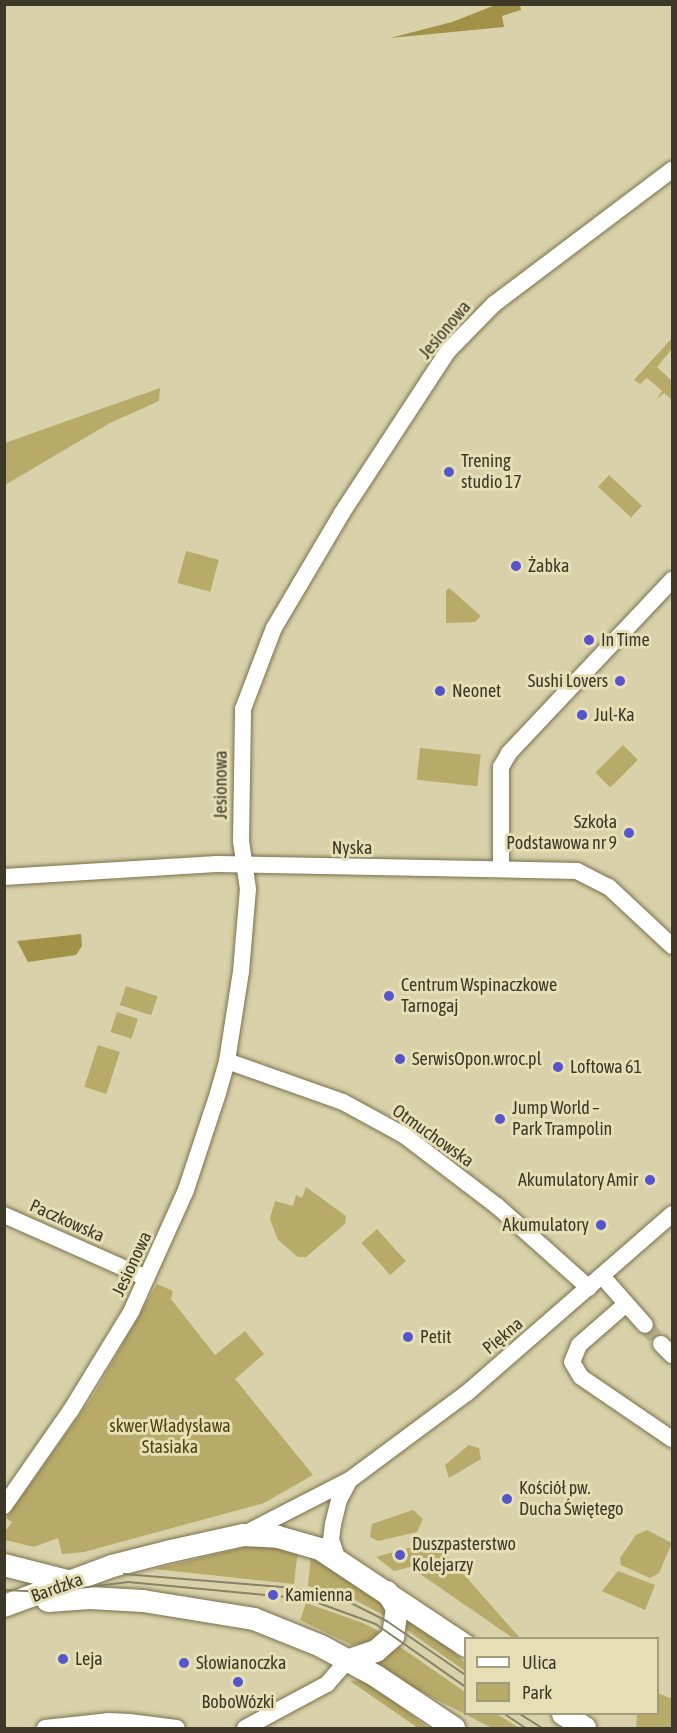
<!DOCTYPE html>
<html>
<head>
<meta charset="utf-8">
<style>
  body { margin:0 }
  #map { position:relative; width:677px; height:1733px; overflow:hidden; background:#d9d1a9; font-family:"Asap Condensed",sans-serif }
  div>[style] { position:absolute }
  .green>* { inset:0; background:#b8aa69; transform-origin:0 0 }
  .forest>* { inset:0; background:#a19247 }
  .street-tunnel>* { height:16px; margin-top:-8px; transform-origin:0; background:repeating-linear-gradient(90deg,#bab38f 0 16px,transparent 0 24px) }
  .roads { filter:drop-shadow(0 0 2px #78714c) drop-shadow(0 0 2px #78714c) }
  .street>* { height:16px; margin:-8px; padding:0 8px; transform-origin:8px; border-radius:8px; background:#fff }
  .secondary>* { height:22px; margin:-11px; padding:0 11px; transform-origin:11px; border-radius:11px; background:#fff }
  .tram>* { height:1.5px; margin:-0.75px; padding:0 0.75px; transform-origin:0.75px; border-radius:0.75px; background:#888367 }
  .dots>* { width:16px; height:16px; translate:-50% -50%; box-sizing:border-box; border:3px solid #e6deb5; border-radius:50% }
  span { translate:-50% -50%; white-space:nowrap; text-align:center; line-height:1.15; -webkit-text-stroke:6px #e6deb5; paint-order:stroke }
  .street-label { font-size:18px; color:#3c3929 }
  .poi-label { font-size:18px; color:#3c3929 }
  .left { translate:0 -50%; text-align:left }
  .right { translate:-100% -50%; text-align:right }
  .park-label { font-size:18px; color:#504507 }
  .frame { position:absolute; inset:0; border:6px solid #3c3929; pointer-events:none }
  .legend { position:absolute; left:464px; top:1637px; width:195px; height:78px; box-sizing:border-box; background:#e6deb5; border:2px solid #a29c7d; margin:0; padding:8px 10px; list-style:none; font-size:18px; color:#3c3929 }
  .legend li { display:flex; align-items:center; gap:12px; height:30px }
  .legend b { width:30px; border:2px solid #a29c7d }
</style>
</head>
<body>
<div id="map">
  <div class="green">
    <div style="clip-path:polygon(672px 338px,672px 349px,657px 367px,672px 381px,672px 400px,664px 393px,656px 400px,662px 391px,647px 378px,640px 384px,634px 380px)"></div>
    <div style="clip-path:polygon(160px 388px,159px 401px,110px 423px,5px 485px,5px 443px)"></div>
    <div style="left:609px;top:475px;width:45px;height:16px;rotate:43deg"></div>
    <div style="left:186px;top:551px;width:34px;height:33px;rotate:15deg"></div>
    <div style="clip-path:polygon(449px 588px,481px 616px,475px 622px,446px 623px,446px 591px)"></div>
    <div style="left:623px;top:745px;width:21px;height:39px;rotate:45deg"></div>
    <div style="left:420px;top:748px;width:61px;height:32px;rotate:6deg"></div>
    <div style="left:126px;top:986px;width:33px;height:20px;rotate:18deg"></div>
    <div style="left:117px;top:1012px;width:22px;height:21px;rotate:18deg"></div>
    <div style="left:98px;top:1045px;width:23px;height:44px;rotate:18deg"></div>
    <div style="clip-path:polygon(306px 1187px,346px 1216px,345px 1224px,306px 1257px,298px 1257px,278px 1240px,270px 1219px,275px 1201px,293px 1206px,296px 1195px,302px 1198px)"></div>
    <div style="left:377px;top:1229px;width:43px;height:21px;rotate:48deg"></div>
    <div style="clip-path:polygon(157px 1284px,173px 1291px,171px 1299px,215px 1355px,245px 1331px,264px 1354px,235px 1379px,313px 1475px,264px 1503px,84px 1552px,62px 1554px,58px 1538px,34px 1547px,5px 1540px,5px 1532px,12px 1522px,6px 1518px,93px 1396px)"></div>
    <div style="clip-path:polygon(469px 1445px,479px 1448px,481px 1459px,449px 1478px,445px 1465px)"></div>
    <div style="clip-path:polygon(413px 1510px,423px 1519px,417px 1532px,378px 1541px,370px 1537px,372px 1524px)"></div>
    <div style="clip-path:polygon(647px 1530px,672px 1543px,659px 1573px,650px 1578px,621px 1565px,620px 1558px,636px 1535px)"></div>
    <div style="clip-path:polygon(254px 1545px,298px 1549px,294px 1584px,155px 1569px)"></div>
    <div style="clip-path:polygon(415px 1546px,443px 1551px,520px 1638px,513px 1638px,410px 1567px,394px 1571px,376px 1557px)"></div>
    <div style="clip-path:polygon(311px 1554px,381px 1598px,389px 1618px,355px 1600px,308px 1586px)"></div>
    <div style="clip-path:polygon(618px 1571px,655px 1585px,645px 1610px,602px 1591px)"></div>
    <div style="clip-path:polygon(306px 1603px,363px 1623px,382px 1633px,379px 1640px,352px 1645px,300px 1620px)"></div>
    <div style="clip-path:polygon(409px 1621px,444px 1642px,465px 1663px,465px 1671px,404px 1628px)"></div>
    <div style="clip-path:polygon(396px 1644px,465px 1692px,466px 1714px,497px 1714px,519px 1728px,492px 1728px,393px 1677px,373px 1662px)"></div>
    <div style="clip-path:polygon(364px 1680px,372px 1684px,428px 1728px,418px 1728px,350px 1681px)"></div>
    <div style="clip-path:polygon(658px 1693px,672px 1699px,672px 1728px,636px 1728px,637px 1714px,658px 1714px)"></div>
  </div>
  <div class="forest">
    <div style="clip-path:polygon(498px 4px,520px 5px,521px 10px,502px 16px,504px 27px,390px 38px,452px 22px)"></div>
    <div style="clip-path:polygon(81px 934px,82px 946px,76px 955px,28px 962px,17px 941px)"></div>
  </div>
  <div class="street-tunnel">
    <div style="left:645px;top:1325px;width:25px;rotate:50deg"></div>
  </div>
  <div class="roads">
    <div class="street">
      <div style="left:501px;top:868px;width:101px;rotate:-90deg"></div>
      <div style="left:501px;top:767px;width:16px;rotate:-60deg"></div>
      <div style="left:509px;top:753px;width:238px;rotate:-46.7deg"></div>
      <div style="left:4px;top:877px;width:213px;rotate:-3.5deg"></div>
      <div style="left:217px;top:864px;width:360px;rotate:1.1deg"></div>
      <div style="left:577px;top:871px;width:36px;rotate:27deg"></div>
      <div style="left:609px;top:887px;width:86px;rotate:43.1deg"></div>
      <div style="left:227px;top:1061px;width:123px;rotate:19.5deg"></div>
      <div style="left:343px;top:1102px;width:71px;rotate:28.7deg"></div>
      <div style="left:405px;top:1136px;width:116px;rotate:37.3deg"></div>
      <div style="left:497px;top:1206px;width:123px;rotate:41.7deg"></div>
      <div style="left:4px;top:1215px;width:155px;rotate:23.9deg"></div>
      <div style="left:602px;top:1276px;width:65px;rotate:48.7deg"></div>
      <div style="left:626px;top:1304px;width:62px;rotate:138.9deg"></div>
      <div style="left:579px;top:1345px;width:18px;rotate:112deg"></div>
      <div style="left:572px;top:1362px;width:17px;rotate:59deg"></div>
      <div style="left:581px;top:1377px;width:110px;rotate:34.3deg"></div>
      <div style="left:661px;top:1344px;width:16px;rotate:45deg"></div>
      <div style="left:4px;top:1506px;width:117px;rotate:-55.1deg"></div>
      <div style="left:71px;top:1410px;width:115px;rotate:-58.5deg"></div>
      <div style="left:131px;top:1312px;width:134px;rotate:-65.7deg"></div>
      <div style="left:186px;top:1190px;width:102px;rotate:-71.7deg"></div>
      <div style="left:218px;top:1093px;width:33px;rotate:-74deg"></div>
      <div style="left:227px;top:1061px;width:90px;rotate:-81.1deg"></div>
      <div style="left:241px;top:972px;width:83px;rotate:-85.2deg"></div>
      <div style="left:248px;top:889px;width:49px;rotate:-98.3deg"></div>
      <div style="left:241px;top:841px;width:132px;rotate:-89.1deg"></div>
      <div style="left:243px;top:709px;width:87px;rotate:-69.1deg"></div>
      <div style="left:274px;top:628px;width:134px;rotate:-59.4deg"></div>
      <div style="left:342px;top:513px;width:194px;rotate:-56.8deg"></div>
      <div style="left:448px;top:351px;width:66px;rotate:-45.6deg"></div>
      <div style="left:494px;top:304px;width:223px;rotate:-37deg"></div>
      <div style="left:246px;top:1533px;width:118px;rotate:-27.2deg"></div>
      <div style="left:351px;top:1479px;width:144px;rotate:-36.6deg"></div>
      <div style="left:467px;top:1393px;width:272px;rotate:-41.1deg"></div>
      <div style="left:338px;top:1560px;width:21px;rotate:-109deg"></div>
      <div style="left:331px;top:1540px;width:16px;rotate:-83deg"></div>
      <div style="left:333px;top:1524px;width:25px;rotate:-76deg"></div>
      <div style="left:339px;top:1500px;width:21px;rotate:-62deg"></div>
      <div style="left:129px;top:1722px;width:48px;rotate:7.1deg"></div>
      <div style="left:45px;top:1728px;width:63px;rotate:-6.3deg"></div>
      <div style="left:108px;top:1721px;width:21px;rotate:3deg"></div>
      <div style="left:129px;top:1722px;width:7px;rotate:63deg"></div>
      <div style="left:245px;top:1728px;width:93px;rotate:-28.2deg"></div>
      <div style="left:327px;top:1684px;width:30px;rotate:-49deg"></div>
    </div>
    <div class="secondary">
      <div style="left:4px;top:1565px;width:69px;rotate:14.2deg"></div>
      <div style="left:48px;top:1601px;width:42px;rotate:-4.1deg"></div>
      <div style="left:90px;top:1598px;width:53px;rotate:3.2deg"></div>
      <div style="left:143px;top:1601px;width:112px;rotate:9.2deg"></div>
      <div style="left:254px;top:1619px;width:72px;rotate:21.9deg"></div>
      <div style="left:321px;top:1646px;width:63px;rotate:28.6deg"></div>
      <div style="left:376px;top:1676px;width:94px;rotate:33.7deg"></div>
      <div style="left:4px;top:1606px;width:115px;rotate:-20.3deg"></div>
      <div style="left:112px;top:1566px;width:61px;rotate:-14.3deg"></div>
      <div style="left:171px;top:1551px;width:74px;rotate:-12.5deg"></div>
      <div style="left:243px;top:1535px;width:35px;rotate:3deg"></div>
      <div style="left:278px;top:1537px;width:44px;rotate:15.9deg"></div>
      <div style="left:320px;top:1549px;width:175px;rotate:33.6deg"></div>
      <div style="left:347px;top:1661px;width:31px;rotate:-19deg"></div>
      <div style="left:376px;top:1651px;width:23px;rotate:-41deg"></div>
      <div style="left:393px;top:1636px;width:28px;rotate:-82deg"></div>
      <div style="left:397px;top:1608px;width:19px;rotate:-122deg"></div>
      <div style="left:563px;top:1714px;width:26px;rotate:32deg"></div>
    </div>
  </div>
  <div class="tram">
    <div style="left:124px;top:1574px;width:170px;rotate:4.7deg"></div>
    <div style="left:293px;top:1588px;width:53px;rotate:13deg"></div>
    <div style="left:345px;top:1600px;width:47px;rotate:26.6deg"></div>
    <div style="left:387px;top:1621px;width:96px;rotate:34.4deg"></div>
    <div style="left:4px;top:1590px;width:44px;rotate:2.6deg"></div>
    <div style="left:48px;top:1592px;width:81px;rotate:-7.1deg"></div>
    <div style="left:128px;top:1582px;width:181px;rotate:5.4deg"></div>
    <div style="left:308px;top:1599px;width:72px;rotate:20.2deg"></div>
    <div style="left:376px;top:1624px;width:110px;rotate:35deg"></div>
    <div style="left:505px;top:1714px;width:25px;rotate:34deg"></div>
    <div style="left:520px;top:1714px;width:26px;rotate:32deg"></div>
  </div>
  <div class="dots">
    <div style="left:449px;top:472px;background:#55c"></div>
    <div style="left:516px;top:566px;background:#55c"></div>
    <div style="left:589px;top:640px;background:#55c"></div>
    <div style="left:620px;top:681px;background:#55c"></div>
    <div style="left:440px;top:691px;background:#55c"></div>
    <div style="left:582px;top:715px;background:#55c"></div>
    <div style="left:629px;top:833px;background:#55c"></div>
    <div style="left:389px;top:996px;background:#55c"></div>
    <div style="left:400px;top:1059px;background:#55c"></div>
    <div style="left:558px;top:1067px;background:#55c"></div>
    <div style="left:500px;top:1119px;background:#55c"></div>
    <div style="left:650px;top:1180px;background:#55c"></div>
    <div style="left:601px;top:1225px;background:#55c"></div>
    <div style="left:408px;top:1337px;background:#55c"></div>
    <div style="left:507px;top:1499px;background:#55c"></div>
    <div style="left:400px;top:1555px;background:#55c"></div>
    <div style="left:273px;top:1595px;background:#55c"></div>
    <div style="left:63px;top:1659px;background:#55c"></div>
    <div style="left:184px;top:1663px;background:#55c"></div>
    <div style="left:238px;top:1682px;background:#55c"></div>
  </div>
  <div class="street-label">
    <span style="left:445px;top:330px;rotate:-50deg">Jesionowa</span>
    <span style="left:221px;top:785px;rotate:-90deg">Jesionowa</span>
    <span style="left:352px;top:848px">Nyska</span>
    <span style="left:433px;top:1136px;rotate:35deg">Otmuchowska</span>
    <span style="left:67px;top:1221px;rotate:24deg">Paczkowska</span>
    <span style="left:132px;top:1264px;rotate:-65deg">Jesionowa</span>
    <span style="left:503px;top:1336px;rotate:-40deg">Piękna</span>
    <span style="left:57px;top:1588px;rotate:-20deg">Bardzka</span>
  </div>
  <div class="poi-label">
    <span class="left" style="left:461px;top:472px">Trening<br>studio 17</span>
    <span class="left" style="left:528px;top:566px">Żabka</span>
    <span class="left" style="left:601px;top:640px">In Time</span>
    <span class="right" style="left:608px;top:681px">Sushi Lovers</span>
    <span class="left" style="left:452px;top:691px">Neonet</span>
    <span class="left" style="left:594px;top:715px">Jul-Ka</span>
    <span class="right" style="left:617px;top:833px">Szkoła<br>Podstawowa nr 9</span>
    <span class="left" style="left:401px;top:996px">Centrum Wspinaczkowe<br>Tarnogaj</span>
    <span class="left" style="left:412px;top:1059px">SerwisOpon.wroc.pl</span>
    <span class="left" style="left:570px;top:1067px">Loftowa 61</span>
    <span class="left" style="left:512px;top:1119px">Jump World –<br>Park Trampolin</span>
    <span class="right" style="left:638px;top:1180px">Akumulatory Amir</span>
    <span class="right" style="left:589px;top:1225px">Akumulatory</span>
    <span class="left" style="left:420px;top:1337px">Petit</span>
    <span class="left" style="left:519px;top:1499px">Kościół pw.<br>Ducha Świętego</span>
    <span class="left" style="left:412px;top:1555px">Duszpasterstwo<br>Kolejarzy</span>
    <span class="left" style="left:285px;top:1595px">Kamienna</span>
    <span class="left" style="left:75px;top:1659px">Leja</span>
    <span class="left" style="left:196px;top:1663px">Słowianoczka</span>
    <span style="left:238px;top:1702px">BoboWózki</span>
  </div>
  <div class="park-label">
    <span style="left:170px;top:1437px">skwer Władysława<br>Stasiaka</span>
  </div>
  <div class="frame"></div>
  <ul class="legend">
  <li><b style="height:8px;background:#fff"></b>Ulica</li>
  <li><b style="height:16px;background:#b8aa69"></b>Park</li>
  </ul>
</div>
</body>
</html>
